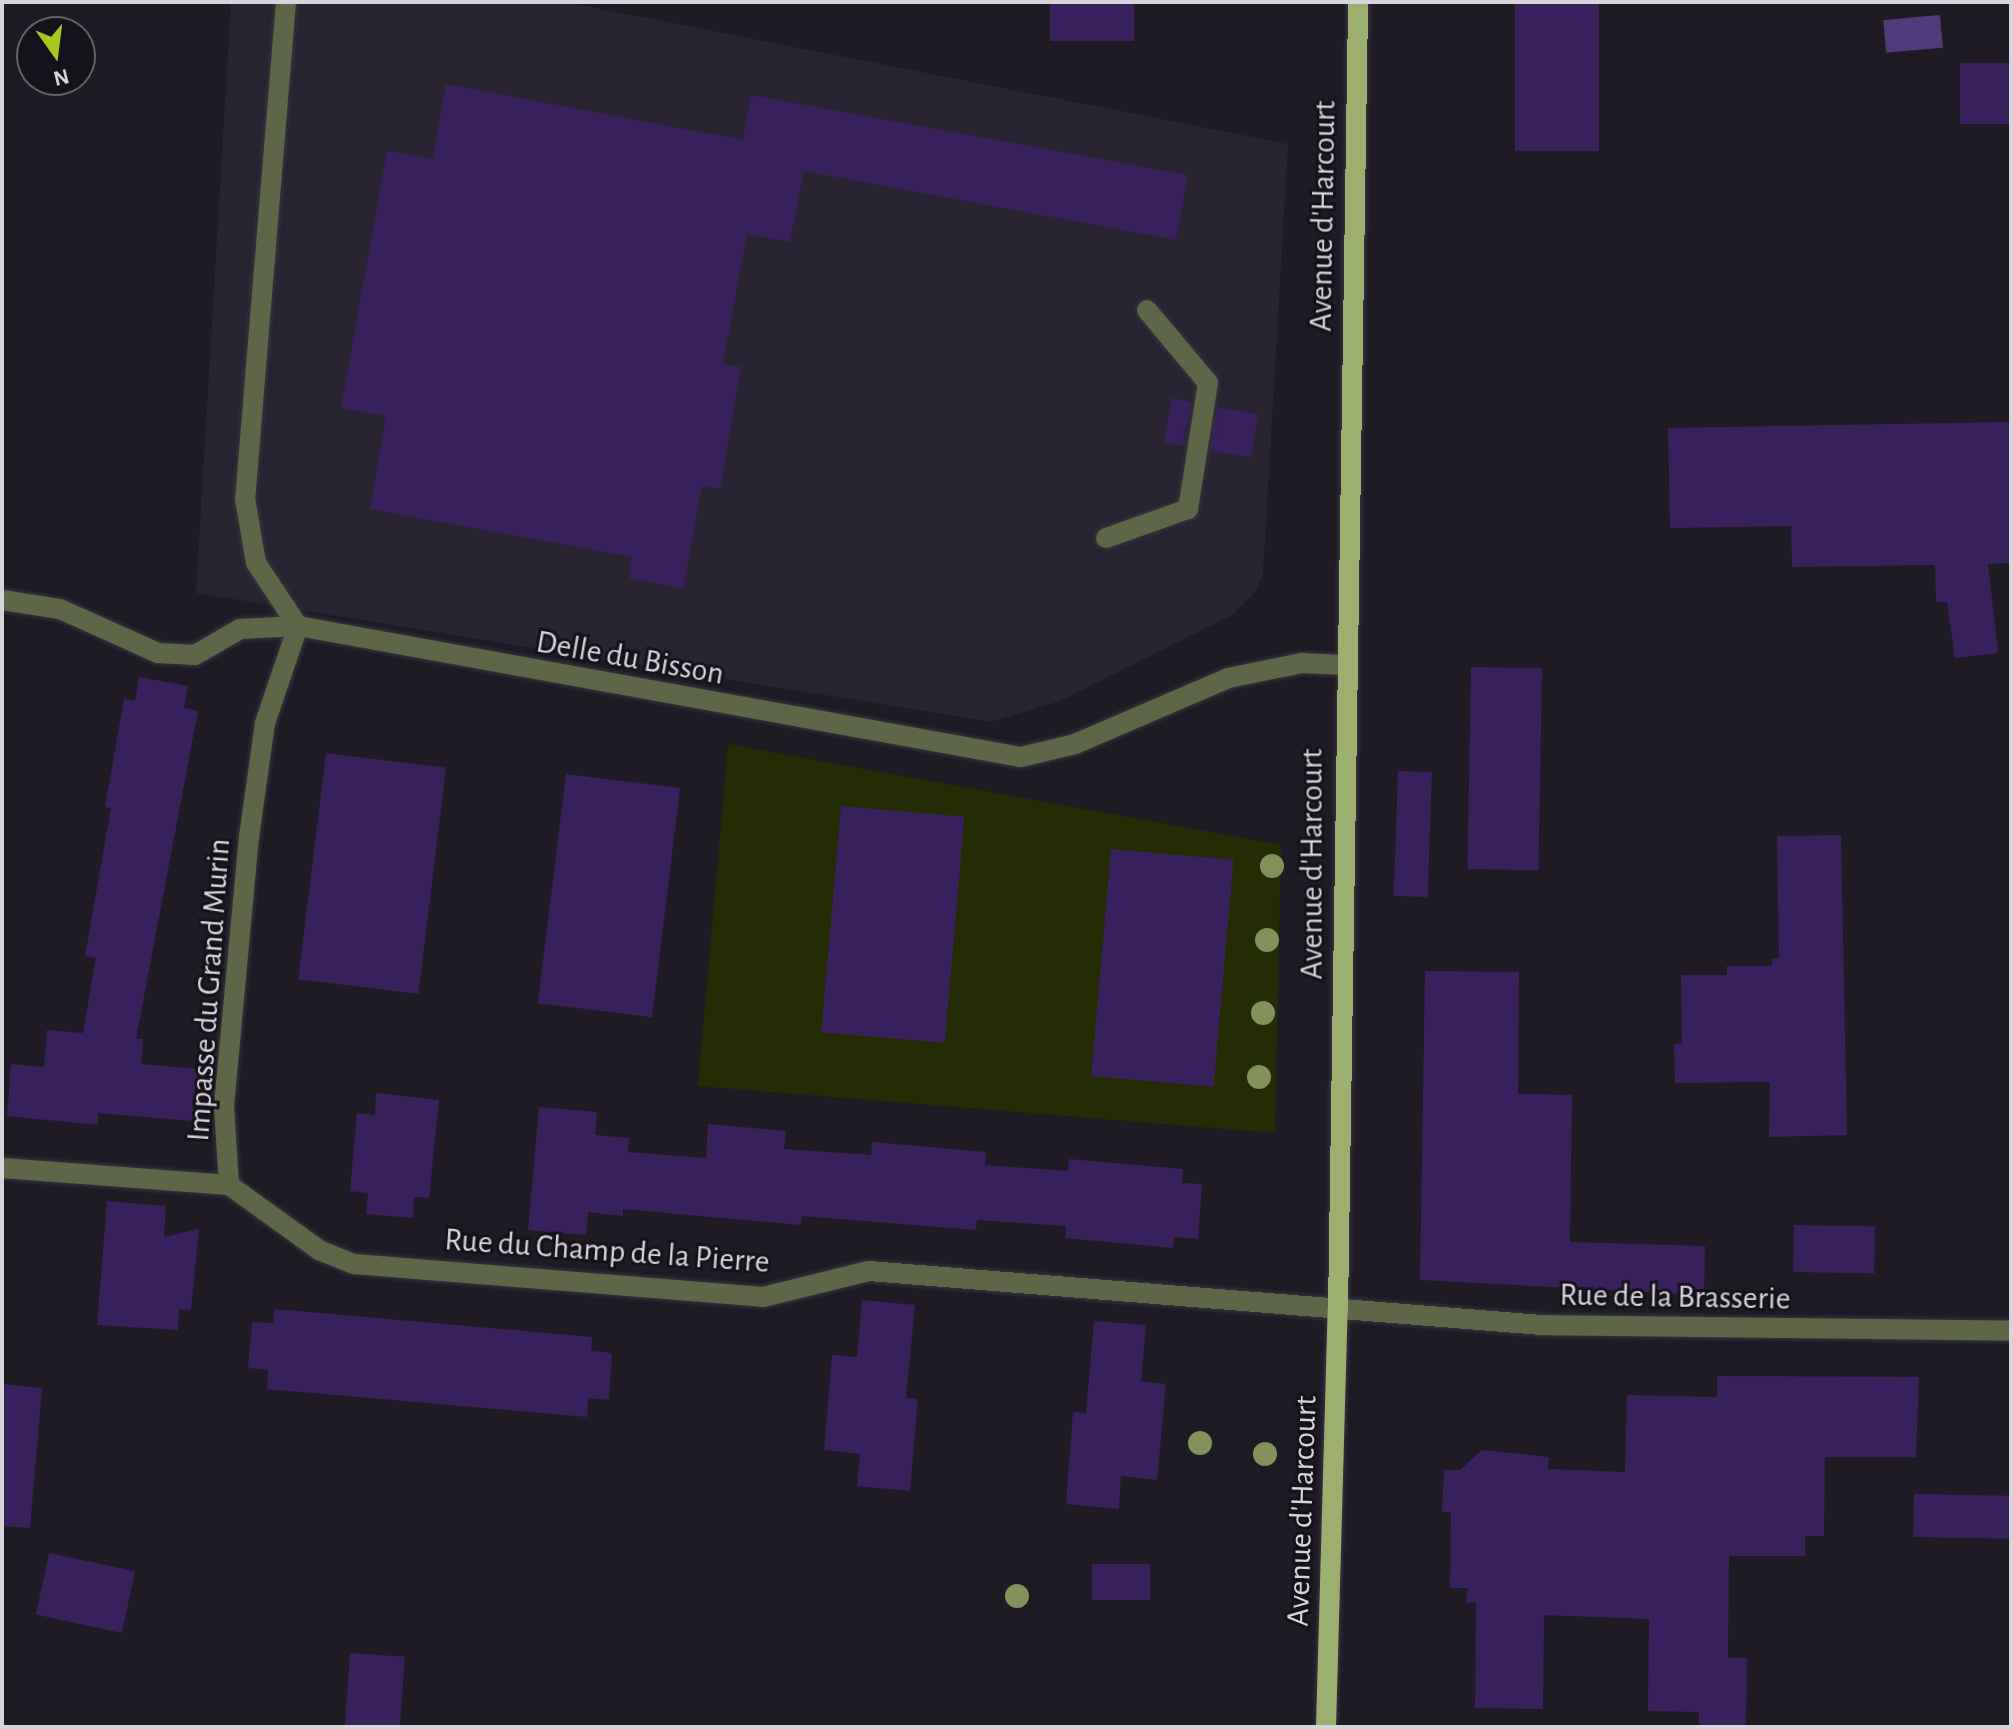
<!DOCTYPE html>
<html>
<head>
<meta charset="utf-8">
<style>
  body { margin:0 }
  #map { position:relative; width:2013px; height:1729px; overflow:hidden; background:#1e1b25; font-family:"Alegreya Sans",sans-serif }
  div>[style] { position:absolute }
  .built>* { inset:0; background:#282432 }
  .green>* { inset:0; background:#232c03 }
  .water>* { inset:0; background:#513a7a; transform-origin:0 0 }
  .building>* { inset:0; background:#39215e; transform-origin:0 0 }
  .roads { filter:drop-shadow(0 0 2px #38353f) drop-shadow(0 0 2px #38353f) }
  .minor>* { height:20px; margin:-10px; padding:0 10px; transform-origin:10px; border-radius:10px; background:#5d6647 }
  .major>* { height:20px; margin:-10px; padding:0 10px; transform-origin:10px; border-radius:10px; background:#9daf6f }
  .trees>* { width:24px; height:24px; margin:-12px; border-radius:50%; background:#83915b }
  span { translate:-50% -50%; white-space:nowrap; text-align:center; line-height:1.15; -webkit-text-stroke:6px #15121b; paint-order:stroke }
  .street-label { font-size:32px; color:#d7d5dc }
  .frame { position:absolute; inset:0; border:4px solid #d7d5dc; pointer-events:none }
  .north { position:absolute; left:16px; top:16px; width:80px; height:80px; box-sizing:border-box; background:#15121b; border:2px solid #636068; border-radius:50%; rotate:166deg; font-size:22px; font-weight:700; line-height:32px; text-align:center; color:#d7d5dc }
  .north::after { content:''; display:block; margin:auto; width:28px; height:36px; background:#a7c81f; clip-path:polygon(50% 0,100% 100%,50% 72%,0 100%) }
</style>
</head>
<body>
<div id="map">
  <div class="built">
    <div style="clip-path:polygon(231px 2px,565px 2px,1288px 144px,1263px 574px,1256px 591px,1232px 615px,1060px 701px,991px 722px,196px 593px)"></div>
  </div>
  <div class="green">
    <div style="clip-path:polygon(728px 744px,1281px 845px,1275px 1133px,698px 1086px)"></div>
  </div>
  <div class="water">
    <div style="left:1940px;top:15px;width:33px;height:57px;rotate:85deg"></div>
  </div>
  <div class="building">
    <div style="left:1050px;top:2px;width:84px;height:39px"></div>
    <div style="left:1515px;top:2px;width:84px;height:149px"></div>
    <div style="left:2011px;top:63px;width:61px;height:51px;rotate:90deg"></div>
    <div style="clip-path:polygon(446px 84px,743px 140px,751px 95px,1188px 175px,1176px 240px,804px 171px,790px 242px,747px 234px,723px 364px,741px 367px,720px 489px,702px 486px,683px 589px,629px 578px,632px 557px,370px 509px,386px 416px,341px 408px,387px 151px,433px 159px)"></div>
    <div style="left:1172px;top:398px;width:20px;height:45px;rotate:11deg"></div>
    <div style="left:1217px;top:407px;width:42px;height:44px;rotate:10deg"></div>
    <div style="clip-path:polygon(2011px 422px,2011px 563px,1988px 564px,1998px 653px,1955px 658px,1947px 602px,1936px 602px,1935px 565px,1792px 567px,1791px 526px,1670px 528px,1668px 428px)"></div>
    <div style="left:1471px;top:667px;width:71px;height:202px;rotate:1deg"></div>
    <div style="clip-path:polygon(139px 677px,188px 686px,184px 708px,198px 711px,136px 1039px,143px 1039px,141px 1064px,197px 1069px,192px 1121px,98px 1113px,98px 1125px,7px 1116px,11px 1064px,44px 1067px,47px 1030px,83px 1033px,96px 958px,85px 956px,111px 808px,105px 807px,124px 699px,135px 701px)"></div>
    <div style="left:326px;top:753px;width:121px;height:228px;rotate:7deg"></div>
    <div style="left:1398px;top:771px;width:34px;height:125px;rotate:2deg"></div>
    <div style="left:566px;top:774px;width:115px;height:231px;rotate:7deg"></div>
    <div style="left:841px;top:806px;width:124px;height:227px;rotate:5deg"></div>
    <div style="clip-path:polygon(1841px 835px,1847px 1135px,1769px 1137px,1770px 1082px,1675px 1083px,1674px 1044px,1682px 1044px,1681px 975px,1727px 975px,1727px 966px,1772px 966px,1772px 959px,1779px 958px,1777px 836px)"></div>
    <div style="left:1111px;top:849px;width:123px;height:228px;rotate:5deg"></div>
    <div style="clip-path:polygon(1425px 971px,1519px 972px,1518px 1094px,1572px 1095px,1570px 1242px,1705px 1246px,1704px 1295px,1420px 1280px)"></div>
    <div style="clip-path:polygon(376px 1093px,439px 1100px,429px 1198px,414px 1197px,413px 1218px,366px 1214px,368px 1193px,350px 1191px,357px 1113px,375px 1115px)"></div>
    <div style="clip-path:polygon(539px 1107px,597px 1112px,595px 1135px,629px 1138px,628px 1152px,706px 1158px,708px 1124px,786px 1131px,784px 1149px,871px 1155px,872px 1142px,986px 1152px,985px 1165px,1068px 1171px,1069px 1159px,1183px 1169px,1182px 1183px,1202px 1184px,1198px 1239px,1174px 1237px,1173px 1248px,1065px 1238px,1066px 1226px,977px 1220px,976px 1230px,802px 1216px,801px 1225px,623px 1209px,623px 1216px,588px 1212px,586px 1235px,528px 1230px)"></div>
    <div style="clip-path:polygon(107px 1201px,166px 1206px,164px 1237px,199px 1229px,191px 1310px,179px 1309px,178px 1330px,97px 1325px)"></div>
    <div style="left:1794px;top:1225px;width:81px;height:47px;rotate:1deg"></div>
    <div style="clip-path:polygon(862px 1300px,915px 1305px,906px 1398px,918px 1399px,910px 1491px,857px 1486px,860px 1454px,824px 1450px,832px 1355px,857px 1357px)"></div>
    <div style="clip-path:polygon(275px 1309px,592px 1337px,591px 1351px,612px 1353px,609px 1400px,588px 1398px,587px 1417px,267px 1389px,268px 1370px,248px 1368px,252px 1322px,273px 1323px)"></div>
    <div style="clip-path:polygon(1094px 1321px,1146px 1325px,1141px 1381px,1166px 1384px,1157px 1480px,1121px 1476px,1119px 1509px,1066px 1504px,1073px 1412px,1086px 1413px)"></div>
    <div style="clip-path:polygon(1717px 1376px,1919px 1377px,1916px 1457px,1825px 1457px,1824px 1536px,1805px 1536px,1805px 1556px,1729px 1556px,1728px 1658px,1747px 1658px,1746px 1727px,1699px 1727px,1699px 1712px,1648px 1711px,1649px 1619px,1544px 1615px,1543px 1709px,1475px 1708px,1476px 1602px,1466px 1603px,1468px 1588px,1450px 1588px,1451px 1512px,1442px 1512px,1444px 1470px,1460px 1470px,1482px 1450px,1549px 1457px,1548px 1469px,1625px 1472px,1627px 1395px,1717px 1397px)"></div>
    <div style="clip-path:polygon(2px 1384px,42px 1388px,30px 1528px,2px 1526px)"></div>
    <div style="left:1914px;top:1494px;width:97px;height:43px;rotate:1deg"></div>
    <div style="left:49px;top:1553px;width:88px;height:63px;rotate:12deg"></div>
    <div style="left:1092px;top:1564px;width:58px;height:36px"></div>
    <div style="left:350px;top:1653px;width:55px;height:74px;rotate:4deg"></div>
  </div>
  <div class="roads">
    <div class="minor">
      <div style="left:286px;top:2px;width:499px;rotate:94.7deg"></div>
      <div style="left:245px;top:499px;width:65px;rotate:80.2deg"></div>
      <div style="left:256px;top:563px;width:76px;rotate:56.3deg"></div>
      <div style="left:1106px;top:538px;width:87px;rotate:-19.5deg"></div>
      <div style="left:1188px;top:509px;width:128px;rotate:-81deg"></div>
      <div style="left:1208px;top:383px;width:95px;rotate:-129.9deg"></div>
      <div style="left:2px;top:600px;width:59px;rotate:8.8deg"></div>
      <div style="left:60px;top:609px;width:107px;rotate:24.2deg"></div>
      <div style="left:158px;top:653px;width:37px;rotate:3deg"></div>
      <div style="left:195px;top:655px;width:52px;rotate:-30deg"></div>
      <div style="left:240px;top:629px;width:58px;rotate:-3deg"></div>
      <div style="left:298px;top:626px;width:735px;rotate:10.27deg"></div>
      <div style="left:1021px;top:757px;width:56px;rotate:-13.5deg"></div>
      <div style="left:1075px;top:744px;width:167px;rotate:-23.3deg"></div>
      <div style="left:1228px;top:678px;width:76px;rotate:-11.5deg"></div>
      <div style="left:1302px;top:663px;width:42px;rotate:2.7deg"></div>
      <div style="left:2px;top:1168px;width:228px;rotate:4.3deg"></div>
      <div style="left:229px;top:1185px;width:79px;rotate:-93.6deg"></div>
      <div style="left:224px;top:1106px;width:270px;rotate:-84.7deg"></div>
      <div style="left:249px;top:837px;width:115px;rotate:-82deg"></div>
      <div style="left:265px;top:723px;width:102px;rotate:-71.2deg"></div>
      <div style="left:229px;top:1185px;width:111px;rotate:35.8deg"></div>
      <div style="left:319px;top:1250px;width:38px;rotate:22deg"></div>
      <div style="left:354px;top:1264px;width:410px;rotate:4.6deg"></div>
      <div style="left:763px;top:1297px;width:109px;rotate:-13.8deg"></div>
      <div style="left:869px;top:1271px;width:674px;rotate:4.59deg"></div>
      <div style="left:1541px;top:1325px;width:470px;rotate:0.7deg"></div>
    </div>
    <div class="major">
      <div style="left:1326px;top:1727px;width:417px;rotate:-88.4deg"></div>
      <div style="left:1338px;top:1310px;width:1308px;rotate:-89.12deg"></div>
    </div>
  </div>
  <div class="trees">
    <div style="left:1272px;top:866px"></div>
    <div style="left:1267px;top:940px"></div>
    <div style="left:1263px;top:1013px"></div>
    <div style="left:1259px;top:1077px"></div>
    <div style="left:1200px;top:1443px"></div>
    <div style="left:1265px;top:1454px"></div>
    <div style="left:1017px;top:1596px"></div>
  </div>
  <div class="street-label">
    <span style="left:1323px;top:216px;rotate:-89deg">Avenue d'Harcourt</span>
    <span style="left:630px;top:658px;rotate:10deg">Delle du Bisson</span>
    <span style="left:1312px;top:864px;rotate:-90deg">Avenue d'Harcourt</span>
    <span style="left:209px;top:990px;rotate:-86deg">Impasse du Grand Murin</span>
    <span style="left:607px;top:1251px;rotate:4deg">Rue du Champ de la Pierre</span>
    <span style="left:1675px;top:1297px;rotate:1deg">Rue de la Brasserie</span>
    <span style="left:1302px;top:1511px;rotate:-88deg">Avenue d'Harcourt</span>
  </div>
  <div class="frame"></div>
  <div class="north">N</div>
</div>
</body>
</html>
